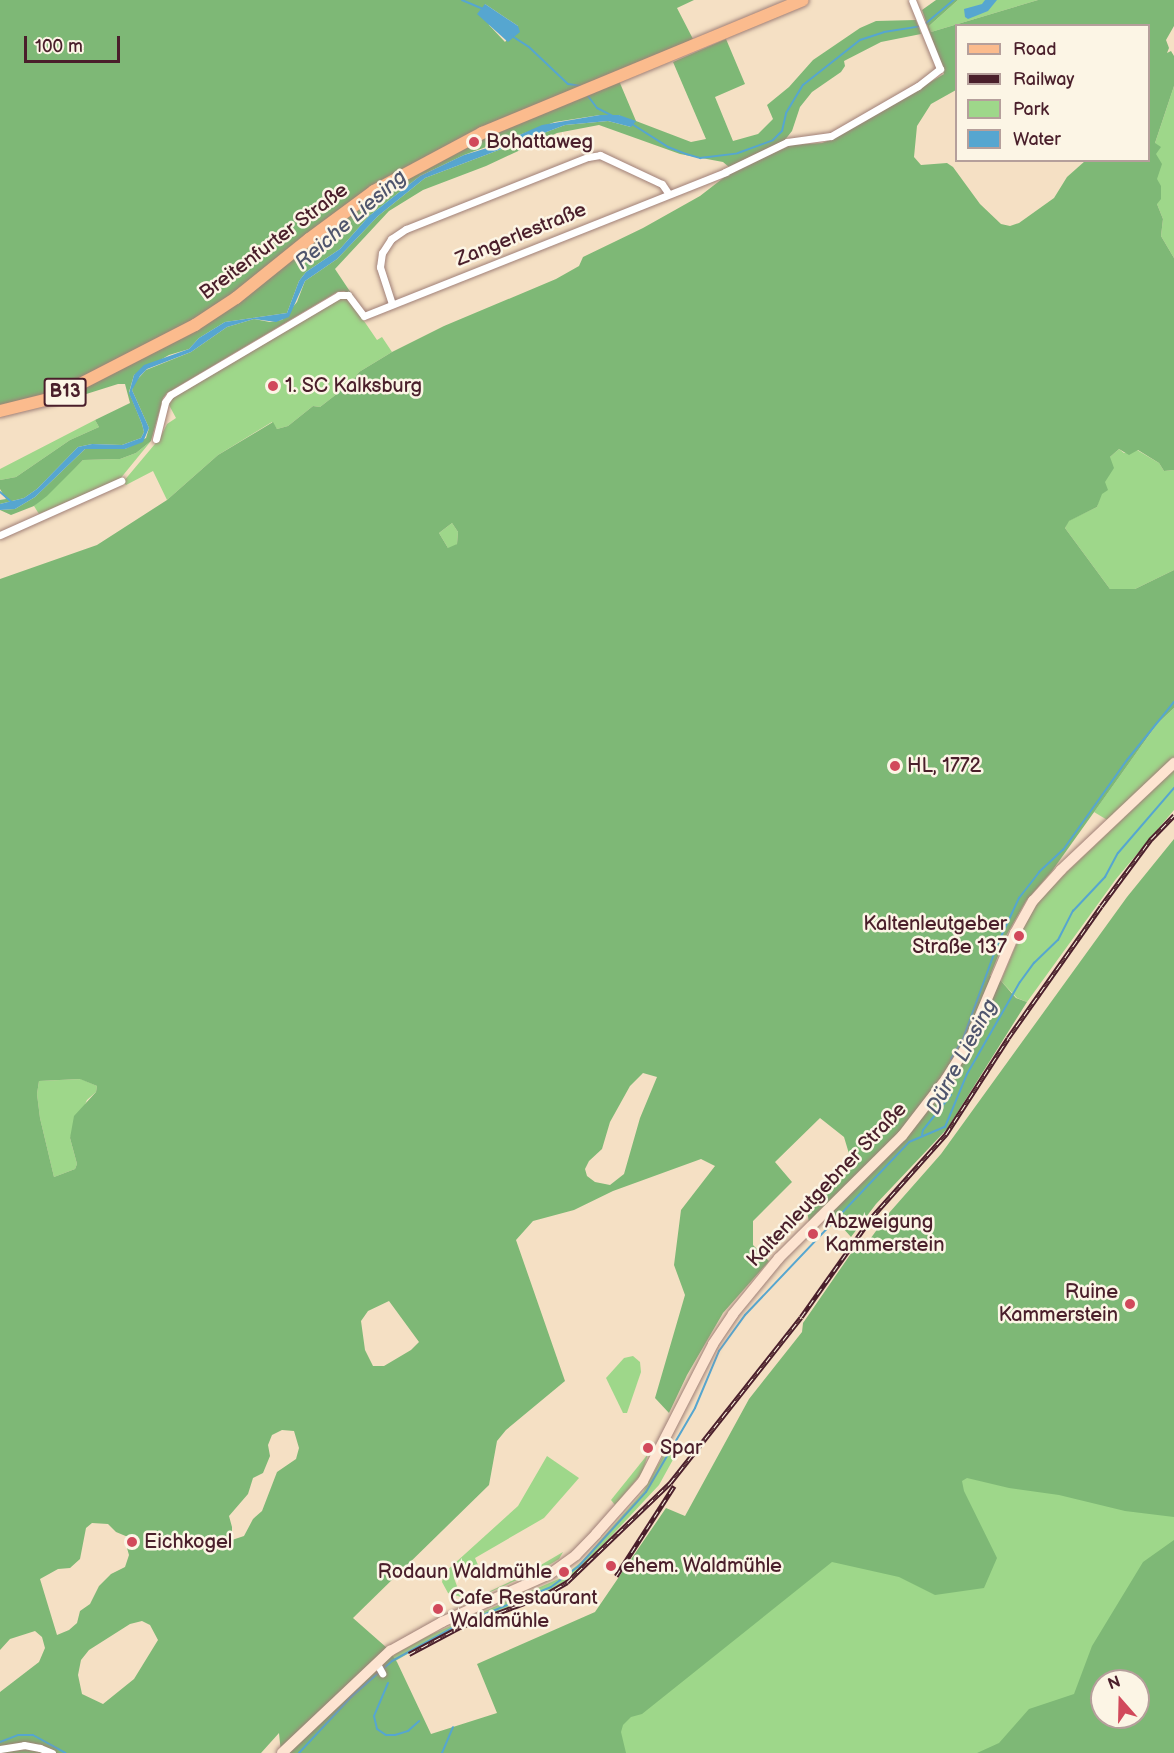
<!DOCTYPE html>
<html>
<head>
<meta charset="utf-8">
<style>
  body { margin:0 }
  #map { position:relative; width:1174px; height:1753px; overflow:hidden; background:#f5e0c4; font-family:"Balsamiq Sans",sans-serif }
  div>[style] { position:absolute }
  .green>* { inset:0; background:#9ed78a }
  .forest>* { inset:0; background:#7eb876 }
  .water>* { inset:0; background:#56a6d0 }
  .stream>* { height:2px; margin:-1px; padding:0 1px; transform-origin:1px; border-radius:1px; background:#56a6d0 }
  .roads { filter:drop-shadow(0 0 2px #a08078) drop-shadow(0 0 2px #a08078) }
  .street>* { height:7px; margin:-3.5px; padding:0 3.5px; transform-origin:3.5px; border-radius:3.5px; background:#fff }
  .secondary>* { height:10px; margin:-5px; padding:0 5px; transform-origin:5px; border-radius:5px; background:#fde4d1 }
  .primary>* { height:12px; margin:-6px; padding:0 6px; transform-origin:6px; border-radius:6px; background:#fbbb8d }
  .rail>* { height:4.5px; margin-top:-2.25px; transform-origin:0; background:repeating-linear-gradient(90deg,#fcf5e5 0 7px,#4a1f2b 0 14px); box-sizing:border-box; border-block:2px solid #4a1f2b }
  .dots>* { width:16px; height:16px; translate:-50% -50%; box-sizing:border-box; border:3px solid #fcf5e5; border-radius:50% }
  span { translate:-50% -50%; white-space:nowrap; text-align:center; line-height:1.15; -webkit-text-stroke:5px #fcf5e5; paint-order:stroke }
  .shield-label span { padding:2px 4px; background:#fcf5e5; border:2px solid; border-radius:4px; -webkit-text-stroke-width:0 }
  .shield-label { font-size:18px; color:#4a1f2b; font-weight:700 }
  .poi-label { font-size:20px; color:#4a1f2b }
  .left { translate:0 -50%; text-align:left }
  .right { translate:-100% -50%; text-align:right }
  .street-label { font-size:20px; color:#4a1f2b }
  .water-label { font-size:21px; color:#4f556d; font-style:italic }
  .legend { position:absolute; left:955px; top:24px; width:195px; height:138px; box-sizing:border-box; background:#fcf5e5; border:2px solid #b59f9b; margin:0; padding:8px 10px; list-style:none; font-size:18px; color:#4a1f2b }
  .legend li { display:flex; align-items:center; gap:12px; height:30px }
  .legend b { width:30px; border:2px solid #b59f9b }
  .north { position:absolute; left:1090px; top:1669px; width:60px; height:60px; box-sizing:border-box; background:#fcf5e5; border:2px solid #b59f9b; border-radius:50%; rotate:340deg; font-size:16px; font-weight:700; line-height:24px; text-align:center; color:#4a1f2b }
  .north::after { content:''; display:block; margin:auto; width:21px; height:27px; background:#d1495b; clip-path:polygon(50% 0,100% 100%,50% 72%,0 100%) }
  .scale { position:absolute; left:24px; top:36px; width:96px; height:27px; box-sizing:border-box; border:3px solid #4a1f2b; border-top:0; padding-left:8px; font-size:18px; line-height:21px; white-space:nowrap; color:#4a1f2b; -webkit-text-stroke:4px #fcf5e5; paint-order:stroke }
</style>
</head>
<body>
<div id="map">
  <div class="green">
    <div style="clip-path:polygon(958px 0,1038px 0,931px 32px,929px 26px)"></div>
    <div style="clip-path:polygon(1174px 86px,1174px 258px,1161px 236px,1163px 219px,1157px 204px,1155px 143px)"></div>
    <div style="clip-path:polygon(343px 297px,349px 299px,377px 340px,382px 337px,392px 352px,359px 372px,352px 382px,320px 407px,313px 406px,288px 426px,277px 429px,272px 422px,218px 455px,167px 500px,153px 471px,126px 485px,123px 482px,160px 438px,167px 424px,176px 418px,169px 405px,173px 398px)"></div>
    <div style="clip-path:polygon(95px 420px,99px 427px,70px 440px,16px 477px,0 480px,0 469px)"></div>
    <div style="clip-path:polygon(151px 441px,120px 479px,39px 514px,34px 506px,83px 460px,120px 459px,136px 453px)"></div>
    <div style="clip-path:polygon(1119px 449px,1124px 453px,1137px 450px,1159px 463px,1164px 471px,1174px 470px,1174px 570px,1135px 589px,1110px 589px,1065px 528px,1068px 521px,1097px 507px,1110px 457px)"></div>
    <div style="clip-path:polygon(452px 523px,458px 532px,457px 544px,452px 548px,448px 548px,439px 533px)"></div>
    <div style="clip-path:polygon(1174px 708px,1174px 760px,1109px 821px,1094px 812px,1157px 724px)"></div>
    <div style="clip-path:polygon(1174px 770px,1174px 810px,1116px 879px,1027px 1002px,1017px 998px,1001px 981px,1024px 926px,1039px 901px,1068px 871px)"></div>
    <div style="clip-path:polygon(81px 1079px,97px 1086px,96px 1092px,87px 1100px,70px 1138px,77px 1164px,75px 1169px,54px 1177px,40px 1118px,37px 1094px,39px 1081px)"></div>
    <div style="clip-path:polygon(633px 1356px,640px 1362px,641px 1372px,627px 1413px,623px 1413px,606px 1378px,624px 1358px)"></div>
    <div style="clip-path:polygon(921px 1441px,1174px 1478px,1174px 1663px,1138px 1681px,1102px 1681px,1102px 1717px,1092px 1753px,528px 1753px)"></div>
    <div style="clip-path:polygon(666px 1451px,674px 1453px,675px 1456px,659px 1485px,575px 1575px,552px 1589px,443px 1633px,387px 1666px,383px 1664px,397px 1653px,430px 1635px,563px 1577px,582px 1561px,643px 1492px)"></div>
    <div style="clip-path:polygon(648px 1454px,642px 1473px,615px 1505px,611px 1500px)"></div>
    <div style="clip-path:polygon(547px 1456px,579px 1478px,544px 1518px,475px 1558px,478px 1565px,454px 1578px,461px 1597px,448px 1593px,442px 1582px,444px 1573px,518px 1506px)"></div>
    <div style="clip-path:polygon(563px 1552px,559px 1559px,544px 1568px,450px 1610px,522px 1576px)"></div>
  </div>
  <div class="forest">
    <div style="clip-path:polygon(evenodd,0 0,694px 0,677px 8px,693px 39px,617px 76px,636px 121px,691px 142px,706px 139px,673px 62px,726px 39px,745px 84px,715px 97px,733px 141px,758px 134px,773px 119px,767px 105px,789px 87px,813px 60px,860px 28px,876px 21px,916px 20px,921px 34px,881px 42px,844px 61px,845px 66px,841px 72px,812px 92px,800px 107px,792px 131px,784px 141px,729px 167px,723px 162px,680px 154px,599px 125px,557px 133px,486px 166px,423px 190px,389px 211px,335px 269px,353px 296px,344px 291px,337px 292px,167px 393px,163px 398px,151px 441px,136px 453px,120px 459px,83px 460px,47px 496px,34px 506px,11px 515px,0 510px,15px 509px,35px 497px,85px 449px,125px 449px,146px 438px,149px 428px,132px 390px,135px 382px,146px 370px,191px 352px,227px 327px,254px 319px,270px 322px,282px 320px,297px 302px,305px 281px,337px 259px,378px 216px,425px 178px,565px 125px,608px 121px,631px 127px,619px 115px,600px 115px,555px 122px,464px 155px,420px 176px,369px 216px,340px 249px,306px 272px,299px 281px,287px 313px,225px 322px,199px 338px,189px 349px,169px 355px,134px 375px,129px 392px,142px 424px,144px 432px,141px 438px,122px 445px,92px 444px,78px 447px,37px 489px,24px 498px,0 504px,0 500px,6px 499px,0 489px,0 480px,16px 477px,70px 440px,99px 427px,95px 420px,130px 403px,125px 384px,118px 384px,64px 401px,61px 399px,0 408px,0 0,485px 4px,518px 26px,505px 42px,489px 25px,485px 4px)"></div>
    <div style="clip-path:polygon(evenodd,936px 0,958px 0,929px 26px,931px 32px,1038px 0,1174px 0,1174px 26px,1166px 40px,1169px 48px,1167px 53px,1171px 51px,1174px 56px,1174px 86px,1155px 143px,1161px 147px,1156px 154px,1162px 164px,1157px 179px,1161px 186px,1161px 199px,1157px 204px,1163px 219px,1161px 236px,1174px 258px,1174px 470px,1164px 471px,1159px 463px,1138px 450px,1129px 455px,1119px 449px,1110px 457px,1114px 468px,1105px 482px,1108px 490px,1102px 494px,1097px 507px,1069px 521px,1065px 528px,1110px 589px,1135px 589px,1174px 570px,1174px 708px,1157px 724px,1052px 871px,1026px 901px,1006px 936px,990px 976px,1001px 981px,1016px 998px,1027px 1002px,947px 1129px,876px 1204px,851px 1237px,825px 1208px,809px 1223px,806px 1203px,850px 1157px,844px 1137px,820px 1118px,775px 1162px,792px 1182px,753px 1221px,753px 1245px,769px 1261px,723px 1313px,687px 1375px,669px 1413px,655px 1398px,685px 1295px,674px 1265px,681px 1210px,715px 1166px,701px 1159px,613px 1191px,574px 1210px,533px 1221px,516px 1240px,565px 1381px,506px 1430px,497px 1441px,489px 1485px,353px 1618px,387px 1648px,397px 1662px,431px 1734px,497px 1713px,477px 1664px,595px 1612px,666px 1508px,685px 1516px,749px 1399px,802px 1332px,803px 1323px,852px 1252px,868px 1242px,889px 1213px,941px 1154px,1127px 897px,1174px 839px,1174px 1517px,1125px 1511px,1059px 1495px,1009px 1488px,967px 1478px,962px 1481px,964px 1491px,997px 1558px,984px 1588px,935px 1595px,899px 1577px,832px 1562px,642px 1714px,631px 1717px,623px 1725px,621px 1732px,626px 1753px,281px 1753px,279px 1733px,261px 1753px,0 1753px,0 1692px,39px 1662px,45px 1648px,42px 1637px,35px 1631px,10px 1639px,0 1650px,0 579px,97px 545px,167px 500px,218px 455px,273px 422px,277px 429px,288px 426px,313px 406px,320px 407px,352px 382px,359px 372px,392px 352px,444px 326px,556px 279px,579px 266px,583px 257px,643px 228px,700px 196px,731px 172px,791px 145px,822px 143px,833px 139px,944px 74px,922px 10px,936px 0,956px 26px,1148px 26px,1148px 160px,1085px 161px,1067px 177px,1054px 198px,1019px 223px,1010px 226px,1001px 224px,980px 204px,953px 167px,947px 163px,921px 165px,914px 157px,917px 126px,931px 104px,956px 90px,956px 26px,936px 0,452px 523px,458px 532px,457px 544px,448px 548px,439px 533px,452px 523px,936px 0,643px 1073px,657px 1077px,640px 1118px,624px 1174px,610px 1185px,595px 1182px,587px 1176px,585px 1169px,589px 1161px,602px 1149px,610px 1122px,630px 1086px,643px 1073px,936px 0,80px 1079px,97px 1086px,96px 1092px,74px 1116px,70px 1138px,77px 1164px,75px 1169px,54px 1177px,40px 1118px,37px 1094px,39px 1081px,80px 1079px,936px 0,389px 1301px,419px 1342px,411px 1350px,384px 1366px,373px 1366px,365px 1350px,361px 1321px,368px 1311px,389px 1301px,936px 0,282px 1430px,294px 1431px,299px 1448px,296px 1459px,277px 1472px,262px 1511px,253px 1519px,244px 1536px,232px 1540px,232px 1527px,229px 1516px,248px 1494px,253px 1478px,263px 1473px,270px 1456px,268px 1445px,272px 1435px,282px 1430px,936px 0,92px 1523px,108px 1524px,116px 1532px,128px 1537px,127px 1548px,129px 1555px,125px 1567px,111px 1574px,99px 1586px,90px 1604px,80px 1611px,77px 1623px,69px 1630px,57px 1635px,40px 1579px,58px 1569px,70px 1568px,80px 1559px,86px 1528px,92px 1523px,936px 0,142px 1621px,150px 1625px,158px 1640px,134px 1679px,103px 1704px,82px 1694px,78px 1675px,81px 1660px,89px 1650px,130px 1624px,142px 1621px)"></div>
    <div style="clip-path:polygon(evenodd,1174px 1540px,1174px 1753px,977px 1753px,999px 1743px,1029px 1709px,1074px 1694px,1092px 1646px,1143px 1562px,1174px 1540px,1102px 1681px,1138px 1681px,1138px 1717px,1102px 1717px,1102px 1681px)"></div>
  </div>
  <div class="water">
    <div style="clip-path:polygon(985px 0,997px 0,988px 11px,968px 19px,965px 17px,964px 9px,982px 4px)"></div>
    <div style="clip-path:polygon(485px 4px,518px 26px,520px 32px,508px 42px,477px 14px)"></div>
    <div style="clip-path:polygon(600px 115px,619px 115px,636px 121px,631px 127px,608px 121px,565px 125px,425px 178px,378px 216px,337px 259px,305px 281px,289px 317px,276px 322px,254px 319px,227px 327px,191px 352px,147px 369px,140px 376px,132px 390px,149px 428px,143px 442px,125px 449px,85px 449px,35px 497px,15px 509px,0 510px,0 504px,24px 498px,37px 489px,78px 447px,92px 444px,122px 445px,141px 438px,144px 432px,142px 424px,129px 393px,134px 375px,144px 365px,189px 349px,199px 338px,225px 322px,287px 313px,299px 281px,306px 272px,340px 249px,369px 216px,420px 176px,464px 155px,497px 145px,542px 125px)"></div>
  </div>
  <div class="stream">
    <div style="left:462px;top:0;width:21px;rotate:23deg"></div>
    <div style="left:925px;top:24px;width:38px;rotate:-40deg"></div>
    <div style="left:512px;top:36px;width:20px;rotate:33deg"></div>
    <div style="left:529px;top:47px;width:54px;rotate:43.5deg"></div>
    <div style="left:568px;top:84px;width:13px;rotate:9deg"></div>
    <div style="left:588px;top:96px;width:15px;rotate:53deg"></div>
    <div style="left:597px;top:108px;width:18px;rotate:27deg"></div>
    <div style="left:632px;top:124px;width:43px;rotate:32.6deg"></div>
    <div style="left:668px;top:147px;width:19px;rotate:21deg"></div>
    <div style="left:686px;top:154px;width:15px;rotate:16deg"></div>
    <div style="left:700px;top:158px;width:38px;rotate:-7deg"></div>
    <div style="left:738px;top:153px;width:37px;rotate:-20deg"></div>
    <div style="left:773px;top:140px;width:13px;rotate:-45deg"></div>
    <div style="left:782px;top:131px;width:18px;rotate:-77deg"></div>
    <div style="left:786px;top:113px;width:33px;rotate:-59deg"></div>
    <div style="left:803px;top:85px;width:73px;rotate:-38.3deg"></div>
    <div style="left:860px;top:40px;width:25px;rotate:-18deg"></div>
    <div style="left:884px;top:32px;width:36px;rotate:-9deg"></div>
    <div style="left:0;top:492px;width:18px;rotate:41deg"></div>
    <div style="left:951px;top:1059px;width:23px;rotate:-59deg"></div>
    <div style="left:963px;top:1039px;width:102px;rotate:-70deg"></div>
    <div style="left:998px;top:943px;width:50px;rotate:-65deg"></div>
    <div style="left:1019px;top:898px;width:33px;rotate:-52deg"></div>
    <div style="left:1039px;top:872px;width:33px;rotate:-43deg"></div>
    <div style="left:1063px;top:850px;width:110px;rotate:-54.6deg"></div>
    <div style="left:1127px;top:760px;width:75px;rotate:-51deg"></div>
    <div style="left:922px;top:1135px;width:5px;rotate:-79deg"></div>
    <div style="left:923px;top:1130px;width:45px;rotate:-51.3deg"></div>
    <div style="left:388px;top:1683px;width:36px;rotate:113deg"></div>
    <div style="left:374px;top:1716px;width:13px;rotate:77deg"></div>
    <div style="left:377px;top:1729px;width:11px;rotate:34deg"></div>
    <div style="left:386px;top:1735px;width:9px"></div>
    <div style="left:395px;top:1735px;width:14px;rotate:-17deg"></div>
    <div style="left:408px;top:1731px;width:15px;rotate:-42deg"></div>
    <div style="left:0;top:1742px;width:19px;rotate:-21deg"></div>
    <div style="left:18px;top:1735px;width:15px"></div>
    <div style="left:33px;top:1735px;width:37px;rotate:29deg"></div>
    <div style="left:299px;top:1753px;width:76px;rotate:-47.1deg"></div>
    <div style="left:351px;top:1697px;width:55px;rotate:-41.3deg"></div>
    <div style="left:392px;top:1661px;width:71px;rotate:-28.7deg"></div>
    <div style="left:454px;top:1627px;width:105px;rotate:-22.4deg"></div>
    <div style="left:551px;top:1587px;width:34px;rotate:-37deg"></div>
    <div style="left:578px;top:1567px;width:101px;rotate:-47.8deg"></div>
    <div style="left:646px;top:1492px;width:97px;rotate:-59.7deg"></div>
    <div style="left:695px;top:1408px;width:62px;rotate:-67.2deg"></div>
    <div style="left:719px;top:1351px;width:44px;rotate:-54.2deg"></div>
    <div style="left:745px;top:1315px;width:238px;rotate:-46.5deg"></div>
    <div style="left:909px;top:1142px;width:39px;rotate:-23deg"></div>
    <div style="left:945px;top:1127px;width:57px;rotate:-67.5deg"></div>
    <div style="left:967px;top:1074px;width:106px;rotate:-60.1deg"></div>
    <div style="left:1020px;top:982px;width:24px;rotate:-54deg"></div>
    <div style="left:1034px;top:963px;width:33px;rotate:-44deg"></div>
    <div style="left:1058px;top:940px;width:33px;rotate:-63deg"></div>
    <div style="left:1073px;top:911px;width:47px;rotate:-46.7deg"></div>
    <div style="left:1105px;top:877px;width:27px;rotate:-62deg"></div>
    <div style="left:1118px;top:853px;width:86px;rotate:-49.3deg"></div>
    <div style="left:442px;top:1753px;width:28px;rotate:-67deg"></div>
  </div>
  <div class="roads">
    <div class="street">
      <div style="left:392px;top:304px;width:39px;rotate:-108deg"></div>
      <div style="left:380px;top:267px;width:14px;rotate:-82deg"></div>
      <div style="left:382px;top:253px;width:17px;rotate:-57deg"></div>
      <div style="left:391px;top:239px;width:18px;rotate:-34deg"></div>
      <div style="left:406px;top:229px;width:196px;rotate:-21.6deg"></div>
      <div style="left:588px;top:157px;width:12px;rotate:-9deg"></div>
      <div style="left:600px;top:155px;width:68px;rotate:25.1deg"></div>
      <div style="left:662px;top:184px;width:11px;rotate:56deg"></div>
      <div style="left:156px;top:439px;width:38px;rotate:-76deg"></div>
      <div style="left:165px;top:402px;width:9px;rotate:-54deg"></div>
      <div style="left:170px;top:395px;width:196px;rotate:-30.6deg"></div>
      <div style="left:339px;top:295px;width:9px"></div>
      <div style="left:348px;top:295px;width:26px;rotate:53deg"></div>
      <div style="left:364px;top:316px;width:389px;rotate:-21.7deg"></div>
      <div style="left:725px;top:172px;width:69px;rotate:-25.8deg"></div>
      <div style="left:787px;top:142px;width:44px;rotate:-7.8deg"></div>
      <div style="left:831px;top:136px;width:100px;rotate:-29.9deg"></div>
      <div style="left:918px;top:86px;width:28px;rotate:-38deg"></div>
      <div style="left:940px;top:69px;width:74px;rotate:-112.1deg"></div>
      <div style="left:0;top:535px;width:133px;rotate:-24.1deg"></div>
      <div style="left:376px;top:1662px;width:13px;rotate:61deg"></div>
      <div style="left:0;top:1749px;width:24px;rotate:-9deg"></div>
      <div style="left:24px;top:1745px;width:16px;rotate:11deg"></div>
      <div style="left:40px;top:1748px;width:13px;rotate:23deg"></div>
    </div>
    <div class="secondary">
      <div style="left:282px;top:1753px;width:149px;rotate:-43.4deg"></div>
      <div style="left:390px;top:1651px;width:60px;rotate:-29.1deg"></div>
      <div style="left:442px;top:1622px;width:118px;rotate:-24deg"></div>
      <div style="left:550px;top:1574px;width:32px;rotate:-36deg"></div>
      <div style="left:576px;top:1555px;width:29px;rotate:-46deg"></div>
      <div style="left:596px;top:1534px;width:71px;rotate:-48.4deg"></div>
      <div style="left:643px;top:1481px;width:154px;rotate:-62.9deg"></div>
      <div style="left:713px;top:1344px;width:36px;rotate:-56deg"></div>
      <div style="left:733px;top:1314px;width:72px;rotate:-50.6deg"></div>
      <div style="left:779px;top:1258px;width:173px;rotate:-44.8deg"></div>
      <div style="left:902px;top:1136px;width:72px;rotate:-52.3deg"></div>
      <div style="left:946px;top:1079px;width:41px;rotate:-57.8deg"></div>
      <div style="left:968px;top:1044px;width:121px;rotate:-67.1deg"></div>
      <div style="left:1015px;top:933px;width:37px;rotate:-61deg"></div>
      <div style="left:1033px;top:901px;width:42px;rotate:-47.9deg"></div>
      <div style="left:1061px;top:870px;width:156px;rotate:-43.4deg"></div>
    </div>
    <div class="primary">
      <div style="left:0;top:411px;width:55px;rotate:-13.8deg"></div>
      <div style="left:53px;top:398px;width:160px;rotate:-27.2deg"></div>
      <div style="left:195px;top:325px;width:49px;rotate:-33.4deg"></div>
      <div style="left:236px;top:298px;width:94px;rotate:-38.9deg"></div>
      <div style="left:309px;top:239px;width:81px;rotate:-36.4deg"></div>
      <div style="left:374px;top:191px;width:123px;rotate:-28.2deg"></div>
      <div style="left:482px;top:133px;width:347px;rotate:-22.5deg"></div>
    </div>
  </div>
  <div class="rail">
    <div style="left:616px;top:1576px;width:107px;rotate:-57.2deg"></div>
    <div style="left:409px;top:1654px;width:58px;rotate:-27.9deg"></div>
    <div style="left:460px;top:1627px;width:89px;rotate:-20.5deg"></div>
    <div style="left:543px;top:1596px;width:28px;rotate:-30deg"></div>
    <div style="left:567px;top:1582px;width:143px;rotate:-43.9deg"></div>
    <div style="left:670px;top:1483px;width:211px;rotate:-51.7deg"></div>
    <div style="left:801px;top:1317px;width:121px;rotate:-54.7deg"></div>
    <div style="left:871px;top:1218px;width:113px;rotate:-48.2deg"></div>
    <div style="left:946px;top:1134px;width:114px;rotate:-57.1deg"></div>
    <div style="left:1008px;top:1038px;width:161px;rotate:-54.8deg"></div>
    <div style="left:1101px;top:906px;width:84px;rotate:-53.3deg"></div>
    <div style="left:1151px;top:839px;width:33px;rotate:-46deg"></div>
  </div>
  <div class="dots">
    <div style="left:474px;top:142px;background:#d1495b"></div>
    <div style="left:273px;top:386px;background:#d1495b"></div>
    <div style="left:895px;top:766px;background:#d1495b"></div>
    <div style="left:1019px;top:936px;background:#d1495b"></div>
    <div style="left:813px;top:1234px;background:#d1495b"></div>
    <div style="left:1130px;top:1304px;background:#d1495b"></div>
    <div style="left:648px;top:1448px;background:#d1495b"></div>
    <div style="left:132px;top:1542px;background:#d1495b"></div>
    <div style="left:611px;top:1566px;background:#d1495b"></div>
    <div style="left:564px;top:1572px;background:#d1495b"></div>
    <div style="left:438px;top:1609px;background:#d1495b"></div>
  </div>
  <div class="shield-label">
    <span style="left:65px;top:392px">B13</span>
  </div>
  <div class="poi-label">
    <span class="left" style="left:486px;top:142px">Bohattaweg</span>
    <span class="left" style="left:285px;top:386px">1. SC Kalksburg</span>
    <span class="left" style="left:907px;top:766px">HL, 1772</span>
    <span class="right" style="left:1007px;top:936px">Kaltenleutgeber<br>Straße 137</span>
    <span class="left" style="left:825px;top:1234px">Abzweigung<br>Kammerstein</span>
    <span class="right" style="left:1118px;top:1304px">Ruine<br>Kammerstein</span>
    <span class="left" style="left:660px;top:1448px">Spar</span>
    <span class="left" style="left:144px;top:1542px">Eichkogel</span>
    <span class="left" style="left:623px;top:1566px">ehem. Waldmühle</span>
    <span class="right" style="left:552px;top:1572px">Rodaun Waldmühle</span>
    <span class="left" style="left:450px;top:1610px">Cafe Restaurant<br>Waldmühle</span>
  </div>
  <div class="street-label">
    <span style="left:521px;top:235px;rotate:-22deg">Zangerlestraße</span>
    <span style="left:274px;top:242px;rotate:-37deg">Breitenfurter Straße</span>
    <span style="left:827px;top:1185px;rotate:-46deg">Kaltenleutgebner Straße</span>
  </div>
  <div class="water-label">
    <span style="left:351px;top:220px;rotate:-41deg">Reiche Liesing</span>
    <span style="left:962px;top:1057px;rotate:-62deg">Dürre Liesing</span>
  </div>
  <ul class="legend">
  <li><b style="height:8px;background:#fbbb8d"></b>Road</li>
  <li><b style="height:8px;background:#4a1f2b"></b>Railway</li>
  <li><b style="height:16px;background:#9ed78a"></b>Park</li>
  <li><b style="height:16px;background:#56a6d0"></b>Water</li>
  </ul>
  <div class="north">N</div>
  <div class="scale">100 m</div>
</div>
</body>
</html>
